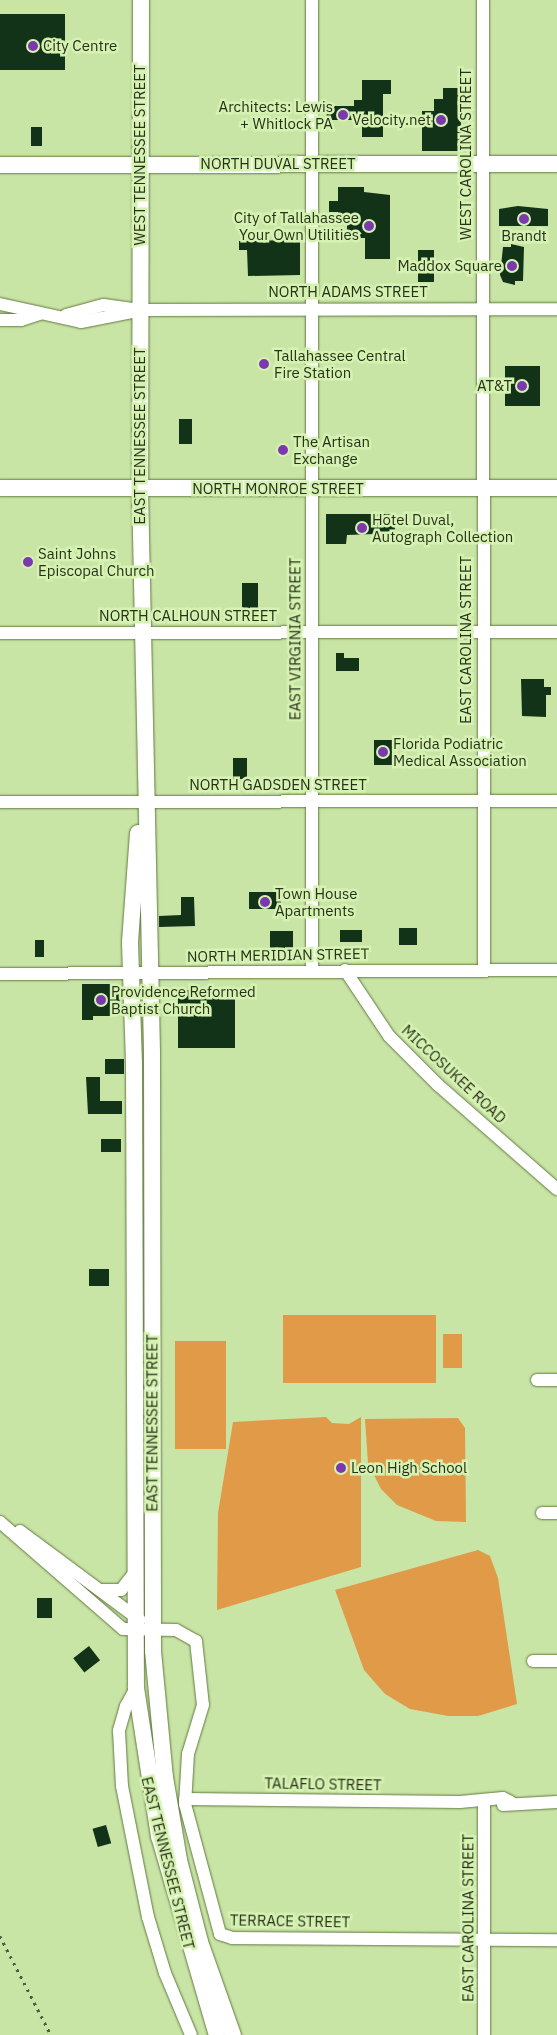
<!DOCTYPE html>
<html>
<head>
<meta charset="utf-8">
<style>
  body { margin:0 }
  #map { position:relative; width:557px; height:2035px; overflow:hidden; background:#c9e5a6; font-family:"IBM Plex Sans",sans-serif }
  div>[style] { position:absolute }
  .green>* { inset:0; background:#e19a48; transform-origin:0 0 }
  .building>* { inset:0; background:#123318; transform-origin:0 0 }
  .roads { filter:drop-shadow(0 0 1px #627a40) drop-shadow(0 0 1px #627a40) }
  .minor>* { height:12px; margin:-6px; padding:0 6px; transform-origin:6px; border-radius:6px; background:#fff }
  .major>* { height:16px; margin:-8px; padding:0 8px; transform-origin:8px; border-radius:8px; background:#fff }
  .rail>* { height:2.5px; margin-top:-1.25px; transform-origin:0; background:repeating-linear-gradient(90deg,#4c5a39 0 2.5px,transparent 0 7.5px) }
  .dots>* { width:14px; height:14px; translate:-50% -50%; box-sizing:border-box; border:2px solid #d6f2b2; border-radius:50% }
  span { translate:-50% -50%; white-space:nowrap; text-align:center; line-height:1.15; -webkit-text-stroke:5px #d6f2b2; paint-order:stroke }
  .poi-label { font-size:15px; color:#273119 }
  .left { translate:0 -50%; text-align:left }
  .right { translate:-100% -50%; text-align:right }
  .street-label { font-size:15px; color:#273119 }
</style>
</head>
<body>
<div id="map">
  <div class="green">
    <div style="left:283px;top:1315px;width:153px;height:68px"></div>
    <div style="left:443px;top:1334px;width:19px;height:34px"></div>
    <div style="left:175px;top:1341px;width:51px;height:108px"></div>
    <div style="clip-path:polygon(326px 1417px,332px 1423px,349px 1424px,361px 1417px,361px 1567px,217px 1610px,218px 1513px,233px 1422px)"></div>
    <div style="clip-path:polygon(458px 1418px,465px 1428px,466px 1522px,436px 1521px,397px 1505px,381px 1489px,368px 1463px,365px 1419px)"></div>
    <div style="clip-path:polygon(478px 1550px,490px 1556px,498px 1578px,517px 1704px,478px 1716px,448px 1716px,410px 1709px,385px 1694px,364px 1670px,335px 1590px)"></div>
  </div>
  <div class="building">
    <div style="left:0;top:14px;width:65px;height:56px"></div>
    <div style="clip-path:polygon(362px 80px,391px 80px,391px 94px,383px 94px,383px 137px,362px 137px,362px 120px,326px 120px,327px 106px,354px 106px,354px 100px,362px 100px)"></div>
    <div style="clip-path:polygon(443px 88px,460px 88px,461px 128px,471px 128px,471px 151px,422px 151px,422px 111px,434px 111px,434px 99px,443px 99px)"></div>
    <div style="left:31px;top:127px;width:11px;height:19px"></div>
    <div style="clip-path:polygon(338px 187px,364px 187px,364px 192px,390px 195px,390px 259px,365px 259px,365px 238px,355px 238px,347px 230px,347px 221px,338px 221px,338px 212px,329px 212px,329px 201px,338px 201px)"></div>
    <div style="clip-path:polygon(518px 206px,548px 209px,548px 226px,499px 226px,499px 209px)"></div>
    <div style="clip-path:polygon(300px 240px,300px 275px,248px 276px,247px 250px,239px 250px,239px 241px)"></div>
    <div style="clip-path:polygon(511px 244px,524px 247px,523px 281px,515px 281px,515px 285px,503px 282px,500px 275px,503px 247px,511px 247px)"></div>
    <div style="left:418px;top:250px;width:16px;height:32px"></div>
    <div style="left:505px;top:366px;width:35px;height:40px"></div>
    <div style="left:179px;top:419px;width:13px;height:25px"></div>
    <div style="clip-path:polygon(326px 514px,393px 514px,397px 544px,391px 535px,374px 534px,347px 535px,346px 544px,326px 544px)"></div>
    <div style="left:242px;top:583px;width:16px;height:25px"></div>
    <div style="clip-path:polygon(336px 653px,344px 653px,344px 658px,359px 658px,359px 671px,336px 671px)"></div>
    <div style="clip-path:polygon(521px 679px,544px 679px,544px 687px,551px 687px,551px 695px,546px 695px,546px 717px,522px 716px)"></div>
    <div style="left:374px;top:740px;width:18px;height:25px"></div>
    <div style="left:233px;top:758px;width:14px;height:21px"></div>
    <div style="left:249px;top:892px;width:32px;height:17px"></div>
    <div style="clip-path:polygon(181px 897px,194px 897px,195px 926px,159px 927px,159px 916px,181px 915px)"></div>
    <div style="left:399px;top:928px;width:18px;height:17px"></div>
    <div style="left:340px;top:930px;width:22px;height:12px"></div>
    <div style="left:270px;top:931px;width:23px;height:17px"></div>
    <div style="left:35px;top:940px;width:9px;height:17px"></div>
    <div style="clip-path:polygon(82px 984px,119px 984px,120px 1016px,93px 1016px,93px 1020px,82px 1020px)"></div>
    <div style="left:235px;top:990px;width:58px;height:57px;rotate:90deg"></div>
    <div style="left:105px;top:1059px;width:19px;height:15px"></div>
    <div style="clip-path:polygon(86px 1077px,100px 1077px,100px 1101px,122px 1101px,122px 1114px,88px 1114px)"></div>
    <div style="left:101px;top:1139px;width:20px;height:13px"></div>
    <div style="left:89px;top:1269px;width:20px;height:17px"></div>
    <div style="left:37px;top:1598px;width:15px;height:20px"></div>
    <div style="left:89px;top:1646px;width:18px;height:20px;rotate:52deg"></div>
    <div style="left:106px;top:1825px;width:19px;height:14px;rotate:74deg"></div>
  </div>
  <div class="roads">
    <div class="minor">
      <div style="left:312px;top:0;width:971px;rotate:90deg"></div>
      <div style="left:483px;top:0;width:970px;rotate:89.94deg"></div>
      <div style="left:0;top:304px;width:83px;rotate:12.5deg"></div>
      <div style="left:81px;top:322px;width:57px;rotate:-11.1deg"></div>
      <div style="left:66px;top:315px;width:39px;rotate:-15deg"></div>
      <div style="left:104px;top:305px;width:36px;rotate:8deg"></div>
      <div style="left:140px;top:310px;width:417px;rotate:-0.1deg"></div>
      <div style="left:0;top:320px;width:21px"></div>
      <div style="left:21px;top:320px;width:20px;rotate:-18deg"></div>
      <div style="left:0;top:633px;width:557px;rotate:-0.1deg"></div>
      <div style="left:0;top:802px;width:557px;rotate:-0.1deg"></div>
      <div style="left:345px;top:970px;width:79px;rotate:56.3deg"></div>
      <div style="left:389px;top:1036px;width:69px;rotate:45deg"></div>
      <div style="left:438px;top:1085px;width:158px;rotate:41.2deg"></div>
      <div style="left:0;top:974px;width:557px;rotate:-0.41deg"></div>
      <div style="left:537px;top:1380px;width:20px"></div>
      <div style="left:542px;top:1513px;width:15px"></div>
      <div style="left:0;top:1522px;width:163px;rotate:41deg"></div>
      <div style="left:123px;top:1629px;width:53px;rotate:1.1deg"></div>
      <div style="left:176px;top:1630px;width:23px;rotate:29deg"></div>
      <div style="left:196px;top:1641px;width:64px;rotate:83.8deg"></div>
      <div style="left:203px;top:1705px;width:51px;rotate:107deg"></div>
      <div style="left:188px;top:1754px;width:50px;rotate:93.4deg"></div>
      <div style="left:185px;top:1804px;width:135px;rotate:74.9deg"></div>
      <div style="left:220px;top:1934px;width:13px;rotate:18deg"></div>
      <div style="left:232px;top:1938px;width:325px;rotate:0.4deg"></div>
      <div style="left:20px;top:1531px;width:149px;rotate:36.6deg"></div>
      <div style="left:101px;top:1590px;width:20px"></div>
      <div style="left:121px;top:1590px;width:23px;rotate:-52deg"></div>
      <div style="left:533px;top:1661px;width:24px"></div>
      <div style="left:136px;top:1688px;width:21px;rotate:119deg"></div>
      <div style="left:126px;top:1706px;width:26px;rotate:106deg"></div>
      <div style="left:119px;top:1731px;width:55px;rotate:86.9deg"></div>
      <div style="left:122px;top:1786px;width:134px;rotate:78.8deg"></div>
      <div style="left:148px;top:1917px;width:59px;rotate:73.1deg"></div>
      <div style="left:165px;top:1973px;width:67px;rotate:67.2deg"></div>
      <div style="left:185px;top:1799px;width:275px;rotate:0.6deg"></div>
      <div style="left:460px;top:1802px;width:43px;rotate:-5.3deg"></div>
      <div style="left:503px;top:1798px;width:9px;rotate:27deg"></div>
      <div style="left:503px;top:1805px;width:54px;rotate:-3.2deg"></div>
      <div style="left:484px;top:2035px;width:234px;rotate:-90deg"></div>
    </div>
    <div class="major">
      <div style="left:141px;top:0;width:488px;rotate:90.1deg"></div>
      <div style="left:140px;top:488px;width:564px;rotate:88.78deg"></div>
      <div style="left:152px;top:1052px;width:599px;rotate:89.9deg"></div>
      <div style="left:153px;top:1651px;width:127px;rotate:84.6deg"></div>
      <div style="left:165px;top:1777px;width:84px;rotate:80.4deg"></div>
      <div style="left:179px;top:1860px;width:85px;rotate:75.6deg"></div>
      <div style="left:200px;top:1942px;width:99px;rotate:70.5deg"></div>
      <div style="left:0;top:165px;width:557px;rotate:-0.1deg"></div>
      <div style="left:0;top:488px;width:557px"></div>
      <div style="left:138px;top:833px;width:110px;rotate:94.2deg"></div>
      <div style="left:130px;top:943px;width:122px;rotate:88.1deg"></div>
      <div style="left:134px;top:1065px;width:623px;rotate:89.82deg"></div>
      <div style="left:136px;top:1688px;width:150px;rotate:81.2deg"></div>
      <div style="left:159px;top:1836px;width:207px;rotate:73.8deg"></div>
    </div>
  </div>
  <div class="rail">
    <div style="left:0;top:1936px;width:111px;rotate:62.7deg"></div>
  </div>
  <div class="dots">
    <div style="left:33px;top:46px;background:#7c39ad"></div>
    <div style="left:343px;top:115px;background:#7c39ad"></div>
    <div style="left:441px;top:120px;background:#7c39ad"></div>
    <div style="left:524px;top:219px;background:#7c39ad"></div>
    <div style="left:369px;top:226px;background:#7c39ad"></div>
    <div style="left:512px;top:266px;background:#7c39ad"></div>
    <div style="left:264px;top:364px;background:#7c39ad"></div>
    <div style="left:522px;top:386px;background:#7c39ad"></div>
    <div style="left:283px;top:450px;background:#7c39ad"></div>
    <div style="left:362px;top:528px;background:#7c39ad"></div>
    <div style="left:28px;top:562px;background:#7c39ad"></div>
    <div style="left:383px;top:752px;background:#7c39ad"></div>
    <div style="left:265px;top:902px;background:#7c39ad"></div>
    <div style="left:101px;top:1000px;background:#7c39ad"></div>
    <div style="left:341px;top:1468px;background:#7c39ad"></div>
  </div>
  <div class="poi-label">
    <span class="left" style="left:43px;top:46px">City Centre</span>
    <span class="right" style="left:333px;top:115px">Architects: Lewis<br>+ Whitlock PA</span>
    <span class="right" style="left:431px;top:120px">Velocity.net</span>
    <span class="right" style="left:359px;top:226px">City of Tallahassee<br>Your Own Utilities</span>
    <span style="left:524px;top:236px">Brandt</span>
    <span class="right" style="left:502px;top:266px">Maddox Square</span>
    <span class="left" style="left:274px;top:364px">Tallahassee Central<br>Fire Station</span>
    <span class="right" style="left:512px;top:386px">AT&amp;T</span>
    <span class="left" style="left:293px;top:450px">The Artisan<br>Exchange</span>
    <span class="left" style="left:372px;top:528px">Hotel Duval,<br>Autograph Collection</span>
    <span class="left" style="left:38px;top:562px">Saint Johns<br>Episcopal Church</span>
    <span class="left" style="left:393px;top:752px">Florida Podiatric<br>Medical Association</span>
    <span class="left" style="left:275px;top:902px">Town House<br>Apartments</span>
    <span class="left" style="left:111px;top:1000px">Providence Reformed<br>Baptist Church</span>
    <span class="left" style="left:351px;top:1468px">Leon High School</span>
  </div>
  <div class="street-label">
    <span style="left:466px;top:154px;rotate:-90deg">WEST CAROLINA STREET</span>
    <span style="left:140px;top:155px;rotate:-90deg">WEST TENNESSEE STREET</span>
    <span style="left:278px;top:164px">NORTH DUVAL STREET</span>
    <span style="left:348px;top:292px">NORTH ADAMS STREET</span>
    <span style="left:140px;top:436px;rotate:-90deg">EAST TENNESSEE STREET</span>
    <span style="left:278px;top:489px">NORTH MONROE STREET</span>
    <span style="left:188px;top:616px">NORTH CALHOUN STREET</span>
    <span style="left:295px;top:639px;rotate:-90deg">EAST VIRGINIA STREET</span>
    <span style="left:466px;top:640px;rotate:-90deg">EAST CAROLINA STREET</span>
    <span style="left:278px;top:785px">NORTH GADSDEN STREET</span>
    <span style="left:278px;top:955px;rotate:-1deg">NORTH MERIDIAN STREET</span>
    <span style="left:454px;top:1074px;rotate:43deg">MICCOSUKEE ROAD</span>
    <span style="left:152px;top:1423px;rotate:-90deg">EAST TENNESSEE STREET</span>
    <span style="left:323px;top:1784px;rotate:1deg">TALAFLO STREET</span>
    <span style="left:168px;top:1863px;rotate:76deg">EAST TENNESSEE STREET</span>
    <span style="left:468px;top:1918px;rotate:-90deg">EAST CAROLINA STREET</span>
    <span style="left:290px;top:1921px;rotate:1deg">TERRACE STREET</span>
  </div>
</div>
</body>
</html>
